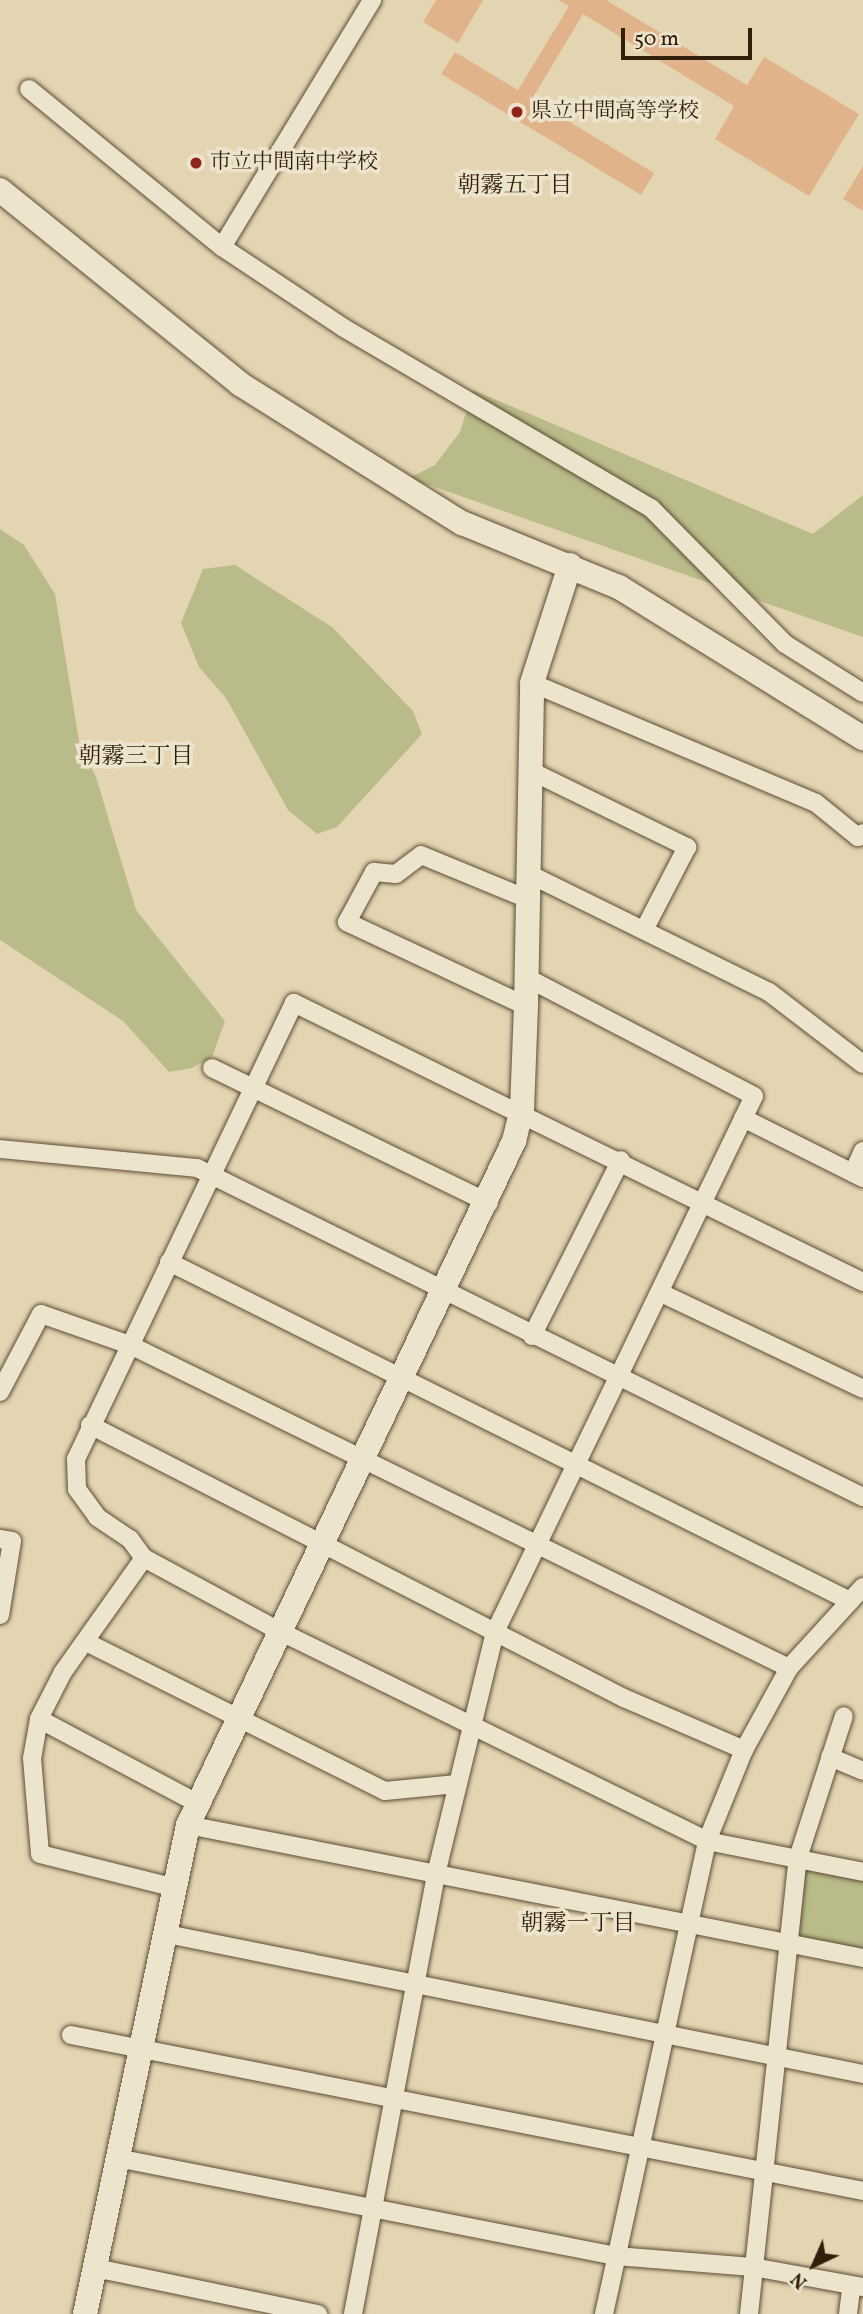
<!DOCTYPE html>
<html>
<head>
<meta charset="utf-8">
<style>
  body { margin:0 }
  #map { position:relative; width:863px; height:2314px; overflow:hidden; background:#e3d5b2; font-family:Vollkorn,"Noto Serif JP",serif }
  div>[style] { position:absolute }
  .green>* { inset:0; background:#b9bc88 }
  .building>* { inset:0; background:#e1b38b }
  .roads { filter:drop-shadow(0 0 2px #5e4c35) drop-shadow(0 0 2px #5e4c35) }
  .street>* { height:18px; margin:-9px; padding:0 9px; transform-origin:9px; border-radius:9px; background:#ede4cd }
  .secondary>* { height:24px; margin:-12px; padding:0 12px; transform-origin:12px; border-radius:12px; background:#ede4cd }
  .dots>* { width:19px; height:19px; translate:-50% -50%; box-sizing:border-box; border:4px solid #ede4cd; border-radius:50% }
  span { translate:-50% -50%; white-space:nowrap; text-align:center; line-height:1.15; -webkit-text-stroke:7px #ede4cd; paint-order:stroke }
  .poi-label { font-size:21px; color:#311f0b }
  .left { translate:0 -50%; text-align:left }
  .neighbourhood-label { font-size:23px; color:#311f0b }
  .north { position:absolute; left:779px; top:2230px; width:70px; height:70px; -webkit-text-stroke:5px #ede4cd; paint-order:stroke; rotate:224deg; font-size:19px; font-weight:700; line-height:28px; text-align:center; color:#311f0b }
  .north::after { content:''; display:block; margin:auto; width:24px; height:32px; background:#311f0b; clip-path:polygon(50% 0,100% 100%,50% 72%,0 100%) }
  .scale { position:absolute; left:621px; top:28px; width:131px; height:32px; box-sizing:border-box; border:4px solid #311f0b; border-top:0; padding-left:9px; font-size:21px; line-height:24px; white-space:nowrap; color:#311f0b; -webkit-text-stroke:5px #ede4cd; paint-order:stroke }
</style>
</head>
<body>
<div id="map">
  <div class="green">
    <div style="clip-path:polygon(473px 390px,813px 534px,863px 495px,863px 637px,409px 478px,435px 465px,460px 432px)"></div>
    <div style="clip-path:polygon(0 529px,24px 545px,55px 594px,80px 747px,96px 777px,136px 910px,225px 1021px,212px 1057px,192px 1068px,169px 1072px,123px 1021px,0 940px)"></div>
    <div style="clip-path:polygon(235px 565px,332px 627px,413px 711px,422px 734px,337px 827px,317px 834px,288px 810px,226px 698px,199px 667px,181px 623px,203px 569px)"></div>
    <div style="clip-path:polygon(803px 1866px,863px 1879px,863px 1951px,793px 1937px)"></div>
  </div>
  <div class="building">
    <div style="clip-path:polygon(436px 0,483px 0,458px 43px,423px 22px)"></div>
    <div style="clip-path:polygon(558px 0,606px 0,747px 85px,764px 57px,859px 114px,809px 196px,715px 139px,734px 106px,583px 14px,532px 99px,654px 173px,641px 195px,441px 74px,455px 52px,518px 90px,569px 6px)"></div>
    <div style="clip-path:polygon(863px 166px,863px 211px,843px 199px)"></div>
  </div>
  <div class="roads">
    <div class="street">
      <div style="left:29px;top:89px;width:249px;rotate:39.3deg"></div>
      <div style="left:222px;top:247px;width:146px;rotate:33.6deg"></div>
      <div style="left:344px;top:328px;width:356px;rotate:30.4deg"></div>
      <div style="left:651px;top:508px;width:191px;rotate:45.4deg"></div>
      <div style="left:785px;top:644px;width:92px;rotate:32.1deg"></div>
      <div style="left:222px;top:247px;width:289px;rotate:-58.7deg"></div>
      <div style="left:532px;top:683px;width:308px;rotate:22.9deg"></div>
      <div style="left:816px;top:803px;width:54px;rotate:39deg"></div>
      <div style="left:858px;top:837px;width:6px;rotate:-39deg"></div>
      <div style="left:531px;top:771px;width:174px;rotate:26deg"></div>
      <div style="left:687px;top:847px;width:91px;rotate:117.4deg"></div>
      <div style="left:529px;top:874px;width:267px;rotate:26.2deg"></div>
      <div style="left:769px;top:992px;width:118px;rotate:37.5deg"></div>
      <div style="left:526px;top:1006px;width:198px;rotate:-154.9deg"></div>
      <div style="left:347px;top:922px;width:57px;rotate:-61.6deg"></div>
      <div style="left:374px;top:872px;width:22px;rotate:5deg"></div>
      <div style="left:396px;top:874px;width:31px;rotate:-37deg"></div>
      <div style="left:421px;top:855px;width:118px;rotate:22.4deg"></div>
      <div style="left:212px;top:1068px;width:308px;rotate:26deg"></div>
      <div style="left:743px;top:1118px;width:134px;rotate:26.6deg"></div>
      <div style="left:0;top:1149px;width:198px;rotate:5.5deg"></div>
      <div style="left:197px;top:1168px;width:743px;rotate:26.29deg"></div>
      <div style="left:853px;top:1173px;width:24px;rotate:-66deg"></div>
      <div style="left:169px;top:1262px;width:761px;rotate:26.46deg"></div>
      <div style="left:863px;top:1282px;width:634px;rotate:-153.88deg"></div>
      <div style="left:294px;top:1003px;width:505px;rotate:115.55deg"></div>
      <div style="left:76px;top:1459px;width:30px;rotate:88deg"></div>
      <div style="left:77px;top:1489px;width:34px;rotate:54deg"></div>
      <div style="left:97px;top:1517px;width:40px;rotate:34deg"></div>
      <div style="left:130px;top:1539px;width:24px;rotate:54deg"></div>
      <div style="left:144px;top:1558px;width:156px;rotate:28.4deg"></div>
      <div style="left:281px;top:1632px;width:475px;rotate:26.1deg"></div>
      <div style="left:707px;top:1841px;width:159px;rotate:11.2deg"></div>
      <div style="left:661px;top:1293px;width:224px;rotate:25.4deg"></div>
      <div style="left:532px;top:1336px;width:197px;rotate:-63.2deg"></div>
      <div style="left:0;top:1392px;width:88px;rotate:-62.3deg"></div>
      <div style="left:41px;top:1314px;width:94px;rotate:19.2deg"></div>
      <div style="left:130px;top:1345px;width:734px;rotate:26.11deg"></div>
      <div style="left:90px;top:1425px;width:600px;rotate:27.08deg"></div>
      <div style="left:624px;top:1698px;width:131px;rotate:23.4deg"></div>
      <div style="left:0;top:1539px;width:12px;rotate:9deg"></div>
      <div style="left:12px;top:1541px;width:75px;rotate:99.2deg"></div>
      <div style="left:144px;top:1558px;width:140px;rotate:125.4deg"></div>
      <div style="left:63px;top:1672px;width:53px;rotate:117.1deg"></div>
      <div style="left:39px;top:1719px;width:40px;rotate:100deg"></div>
      <div style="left:32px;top:1758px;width:96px;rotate:85.2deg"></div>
      <div style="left:40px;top:1854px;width:139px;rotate:14.1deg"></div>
      <div style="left:86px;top:1642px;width:334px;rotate:26.5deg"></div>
      <div style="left:385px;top:1791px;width:72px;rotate:-5.6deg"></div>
      <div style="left:39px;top:1719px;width:179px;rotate:28deg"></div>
      <div style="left:830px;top:1757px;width:36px;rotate:23deg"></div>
      <div style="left:188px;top:1825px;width:688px;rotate:11.15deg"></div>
      <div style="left:167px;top:1934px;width:710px;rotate:11.37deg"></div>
      <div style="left:71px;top:2035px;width:807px;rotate:11.14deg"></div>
      <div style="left:117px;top:2158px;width:509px;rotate:11.11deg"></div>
      <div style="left:616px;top:2256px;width:137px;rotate:4.6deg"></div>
      <div style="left:753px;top:2267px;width:112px;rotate:10.3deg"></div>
      <div style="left:95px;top:2268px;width:228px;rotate:11.7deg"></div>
      <div style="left:353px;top:2314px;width:452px;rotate:-79.3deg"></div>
      <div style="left:437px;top:1870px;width:245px;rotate:-76.3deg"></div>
      <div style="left:495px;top:1632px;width:595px;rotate:-64.21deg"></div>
      <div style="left:754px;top:1096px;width:256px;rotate:-152.5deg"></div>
      <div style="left:604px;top:2314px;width:484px;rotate:-77.7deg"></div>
      <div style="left:707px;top:1841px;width:98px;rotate:-67.9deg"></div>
      <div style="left:744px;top:1750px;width:94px;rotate:-61.2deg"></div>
      <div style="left:789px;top:1668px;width:110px;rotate:-47.6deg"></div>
      <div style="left:749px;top:2314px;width:459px;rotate:-83.9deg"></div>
      <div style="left:798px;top:1858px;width:149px;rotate:-72.1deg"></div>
      <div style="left:848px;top:2314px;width:25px;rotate:-83deg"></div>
    </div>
    <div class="secondary">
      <div style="left:0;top:190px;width:309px;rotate:38.9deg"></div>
      <div style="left:240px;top:384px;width:262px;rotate:32.1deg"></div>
      <div style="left:462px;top:523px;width:170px;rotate:22.2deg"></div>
      <div style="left:619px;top:587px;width:287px;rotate:31.8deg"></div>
      <div style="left:85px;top:2314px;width:500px;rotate:-78.1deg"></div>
      <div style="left:188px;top:1825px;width:758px;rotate:-64.52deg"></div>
      <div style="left:514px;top:1141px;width:32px;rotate:-76deg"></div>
      <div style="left:522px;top:1110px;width:104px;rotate:-87.8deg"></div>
      <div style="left:526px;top:1006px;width:323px;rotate:-88.9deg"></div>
      <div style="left:532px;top:683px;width:124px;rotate:-72.1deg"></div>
    </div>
  </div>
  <div class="dots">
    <div style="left:517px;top:112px;background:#8f2418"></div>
    <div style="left:196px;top:163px;background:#8f2418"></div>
  </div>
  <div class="poi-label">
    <span class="left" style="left:531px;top:112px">県立中間高等学校</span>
    <span class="left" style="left:210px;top:163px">市立中間南中学校</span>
  </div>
  <div class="neighbourhood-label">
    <span style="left:515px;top:186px">朝霧五丁目</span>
    <span style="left:136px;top:757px">朝霧三丁目</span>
    <span style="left:578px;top:1924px">朝霧一丁目</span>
  </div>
  <div class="north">N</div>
  <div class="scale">50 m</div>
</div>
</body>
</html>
